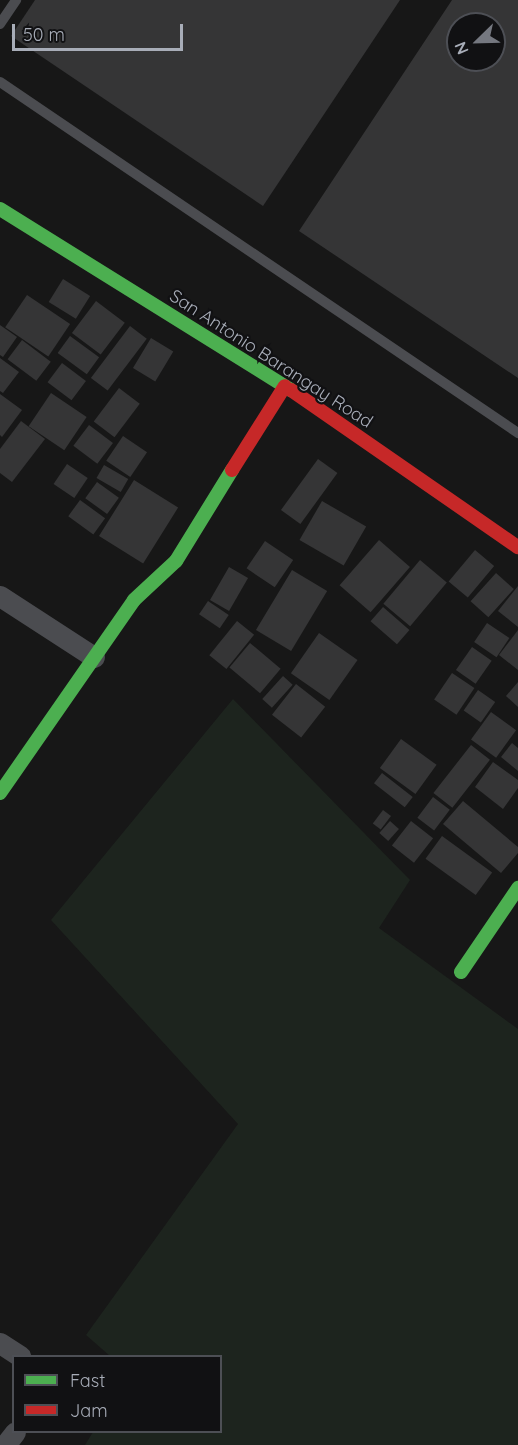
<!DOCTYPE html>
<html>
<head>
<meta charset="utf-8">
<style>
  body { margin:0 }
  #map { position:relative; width:518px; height:1445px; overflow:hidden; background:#171717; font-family:Quicksand,sans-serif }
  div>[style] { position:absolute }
  .green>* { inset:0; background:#1d241e }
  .building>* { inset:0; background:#353536; transform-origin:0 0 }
  .lane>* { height:10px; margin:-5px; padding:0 5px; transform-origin:5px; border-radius:5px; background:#4b4c50 }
  .street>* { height:21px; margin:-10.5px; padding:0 10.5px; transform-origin:10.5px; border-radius:10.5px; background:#4b4c50 }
  .fast>* { height:14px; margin:-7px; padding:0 7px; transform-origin:7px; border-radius:7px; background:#4caf50 }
  .jam>* { height:14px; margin:-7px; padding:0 7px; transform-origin:7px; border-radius:7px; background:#c62828 }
  span { translate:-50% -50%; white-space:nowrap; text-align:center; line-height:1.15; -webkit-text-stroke:4.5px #111113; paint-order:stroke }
  .street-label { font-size:18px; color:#a8adb8 }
  .legend { position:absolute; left:12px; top:1355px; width:210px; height:78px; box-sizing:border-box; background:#111113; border:2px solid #4d4f55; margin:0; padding:8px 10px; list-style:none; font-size:18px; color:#a8adb8 }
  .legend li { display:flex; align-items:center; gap:12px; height:30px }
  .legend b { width:30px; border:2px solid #4d4f55 }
  .north { position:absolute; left:446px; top:12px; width:60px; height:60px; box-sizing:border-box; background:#111113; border:2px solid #4d4f55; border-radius:50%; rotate:247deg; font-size:16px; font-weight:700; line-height:24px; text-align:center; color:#a8adb8 }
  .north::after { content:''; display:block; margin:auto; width:21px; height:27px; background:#757880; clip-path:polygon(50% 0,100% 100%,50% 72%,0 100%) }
  .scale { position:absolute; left:12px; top:24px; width:171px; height:27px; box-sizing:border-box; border:3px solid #a8adb8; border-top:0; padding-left:8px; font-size:18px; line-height:21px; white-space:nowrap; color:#a8adb8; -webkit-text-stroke:4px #111113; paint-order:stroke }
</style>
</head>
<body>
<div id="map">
  <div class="green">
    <div style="clip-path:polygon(233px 699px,410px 880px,379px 928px,518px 1029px,518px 1445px,85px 1445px,93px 1432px,220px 1432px,220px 1356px,110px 1356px,86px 1335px,238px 1124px,51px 920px)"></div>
  </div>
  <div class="building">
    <div style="clip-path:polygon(35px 0,400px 0,263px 206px,11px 36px)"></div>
    <div style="clip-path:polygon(evenodd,452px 0,518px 0,518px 378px,299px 231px,452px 0,458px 24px,494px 24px,494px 60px,458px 60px,458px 24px)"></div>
    <div style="left:63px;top:279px;width:32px;height:27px;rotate:32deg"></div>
    <div style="left:27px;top:295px;width:52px;height:39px;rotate:34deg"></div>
    <div style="left:96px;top:301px;width:36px;height:40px;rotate:37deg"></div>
    <div style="clip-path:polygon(0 325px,17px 337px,3px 357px,0 355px)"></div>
    <div style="left:130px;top:326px;width:21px;height:65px;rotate:37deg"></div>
    <div style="left:70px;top:336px;width:36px;height:21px;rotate:36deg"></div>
    <div style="left:151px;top:338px;width:26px;height:35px;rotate:31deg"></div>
    <div style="left:22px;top:340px;width:36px;height:24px;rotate:37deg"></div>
    <div style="clip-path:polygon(0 358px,19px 372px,3px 393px,0 391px)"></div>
    <div style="left:62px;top:363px;width:30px;height:24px;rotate:37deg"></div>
    <div style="left:119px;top:388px;width:26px;height:42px;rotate:37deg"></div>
    <div style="left:51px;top:393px;width:43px;height:40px;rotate:34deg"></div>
    <div style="clip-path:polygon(0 394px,22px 410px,2px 437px,0 435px)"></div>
    <div style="clip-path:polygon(21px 421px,45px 439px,12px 482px,0 473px,0 449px)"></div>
    <div style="left:89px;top:425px;width:30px;height:26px;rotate:37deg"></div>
    <div style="left:123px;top:436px;width:29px;height:30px;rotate:34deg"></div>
    <div style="left:318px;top:459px;width:24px;height:63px;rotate:36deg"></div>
    <div style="left:67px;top:464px;width:25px;height:24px;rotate:34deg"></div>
    <div style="left:104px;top:465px;width:28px;height:15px;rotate:30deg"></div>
    <div style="left:134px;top:480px;width:52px;height:66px;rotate:32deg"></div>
    <div style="left:97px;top:482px;width:27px;height:20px;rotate:36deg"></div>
    <div style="left:80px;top:500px;width:31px;height:20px;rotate:36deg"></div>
    <div style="left:322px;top:501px;width:51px;height:45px;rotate:30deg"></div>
    <div style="left:379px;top:540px;width:41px;height:60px;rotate:41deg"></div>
    <div style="left:265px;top:541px;width:34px;height:33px;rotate:34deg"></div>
    <div style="left:475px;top:550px;width:25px;height:41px;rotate:40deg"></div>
    <div style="left:420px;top:560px;width:35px;height:57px;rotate:40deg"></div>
    <div style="left:229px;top:567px;width:22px;height:38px;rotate:30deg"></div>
    <div style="left:292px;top:570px;width:41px;height:70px;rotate:31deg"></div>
    <div style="left:496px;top:573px;width:24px;height:38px;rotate:42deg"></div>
    <div style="clip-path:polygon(518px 586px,518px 627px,498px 611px)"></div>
    <div style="left:208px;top:601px;width:25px;height:16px;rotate:34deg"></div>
    <div style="left:383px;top:607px;width:35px;height:19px;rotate:41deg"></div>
    <div style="left:237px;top:621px;width:22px;height:44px;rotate:39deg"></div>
    <div style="left:487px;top:623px;width:27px;height:23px;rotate:34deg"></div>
    <div style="clip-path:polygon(518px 630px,518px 670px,499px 655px)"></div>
    <div style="left:319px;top:633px;width:47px;height:49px;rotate:35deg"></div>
    <div style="left:250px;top:643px;width:40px;height:32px;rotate:40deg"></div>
    <div style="left:472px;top:647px;width:24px;height:28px;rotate:35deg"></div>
    <div style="left:452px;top:673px;width:27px;height:32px;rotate:34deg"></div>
    <div style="left:283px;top:676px;width:13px;height:31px;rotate:42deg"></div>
    <div style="clip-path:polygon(518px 682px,518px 707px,506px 696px)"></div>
    <div style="left:296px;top:684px;width:37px;height:39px;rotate:38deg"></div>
    <div style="left:478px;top:690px;width:21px;height:25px;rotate:35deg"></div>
    <div style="left:491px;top:712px;width:31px;height:34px;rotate:36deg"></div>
    <div style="left:401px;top:739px;width:44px;height:36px;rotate:36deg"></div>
    <div style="clip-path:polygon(512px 743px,518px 748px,518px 771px,501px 757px)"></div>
    <div style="left:471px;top:745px;width:24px;height:61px;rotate:38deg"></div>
    <div style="clip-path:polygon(493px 762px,518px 780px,518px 788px,503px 809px,475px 787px)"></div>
    <div style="left:382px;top:773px;width:39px;height:13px;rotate:38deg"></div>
    <div style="left:433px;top:797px;width:21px;height:26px;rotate:37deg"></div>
    <div style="clip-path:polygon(463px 801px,518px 847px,518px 853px,501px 873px,443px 824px)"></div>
    <div style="left:383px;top:810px;width:10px;height:17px;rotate:37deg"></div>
    <div style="left:390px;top:821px;width:12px;height:16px;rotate:42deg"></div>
    <div style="left:411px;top:821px;width:28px;height:31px;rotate:38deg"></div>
    <div style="left:442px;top:836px;width:62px;height:28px;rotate:36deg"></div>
  </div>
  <div class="lane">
    <div style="left:0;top:24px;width:29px;rotate:-56deg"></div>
    <div style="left:0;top:82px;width:626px;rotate:34.12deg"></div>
  </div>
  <div class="street">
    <div style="left:0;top:596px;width:112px;rotate:33deg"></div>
    <div style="left:0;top:1343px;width:24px;rotate:33deg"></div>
    <div style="left:5px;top:1445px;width:16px;rotate:-52deg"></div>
  </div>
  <div class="fast">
    <div style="left:0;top:209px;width:343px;rotate:31.9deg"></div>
    <div style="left:0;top:793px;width:235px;rotate:-55.2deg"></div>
    <div style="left:134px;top:600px;width:57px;rotate:-42.9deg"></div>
    <div style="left:176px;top:561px;width:107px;rotate:-58.4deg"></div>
    <div style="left:461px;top:972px;width:102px;rotate:-55.8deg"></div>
  </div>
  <div class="jam">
    <div style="left:291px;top:390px;width:276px;rotate:34.7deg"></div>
    <div style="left:232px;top:470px;width:99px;rotate:-57.8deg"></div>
  </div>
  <div class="street-label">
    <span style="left:271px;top:359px;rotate:33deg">San Antonio Barangay Road</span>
  </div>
  <ul class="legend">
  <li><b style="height:8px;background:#4caf50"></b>Fast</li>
  <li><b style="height:8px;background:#c62828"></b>Jam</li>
  </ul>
  <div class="north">N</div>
  <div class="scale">50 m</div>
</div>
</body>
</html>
